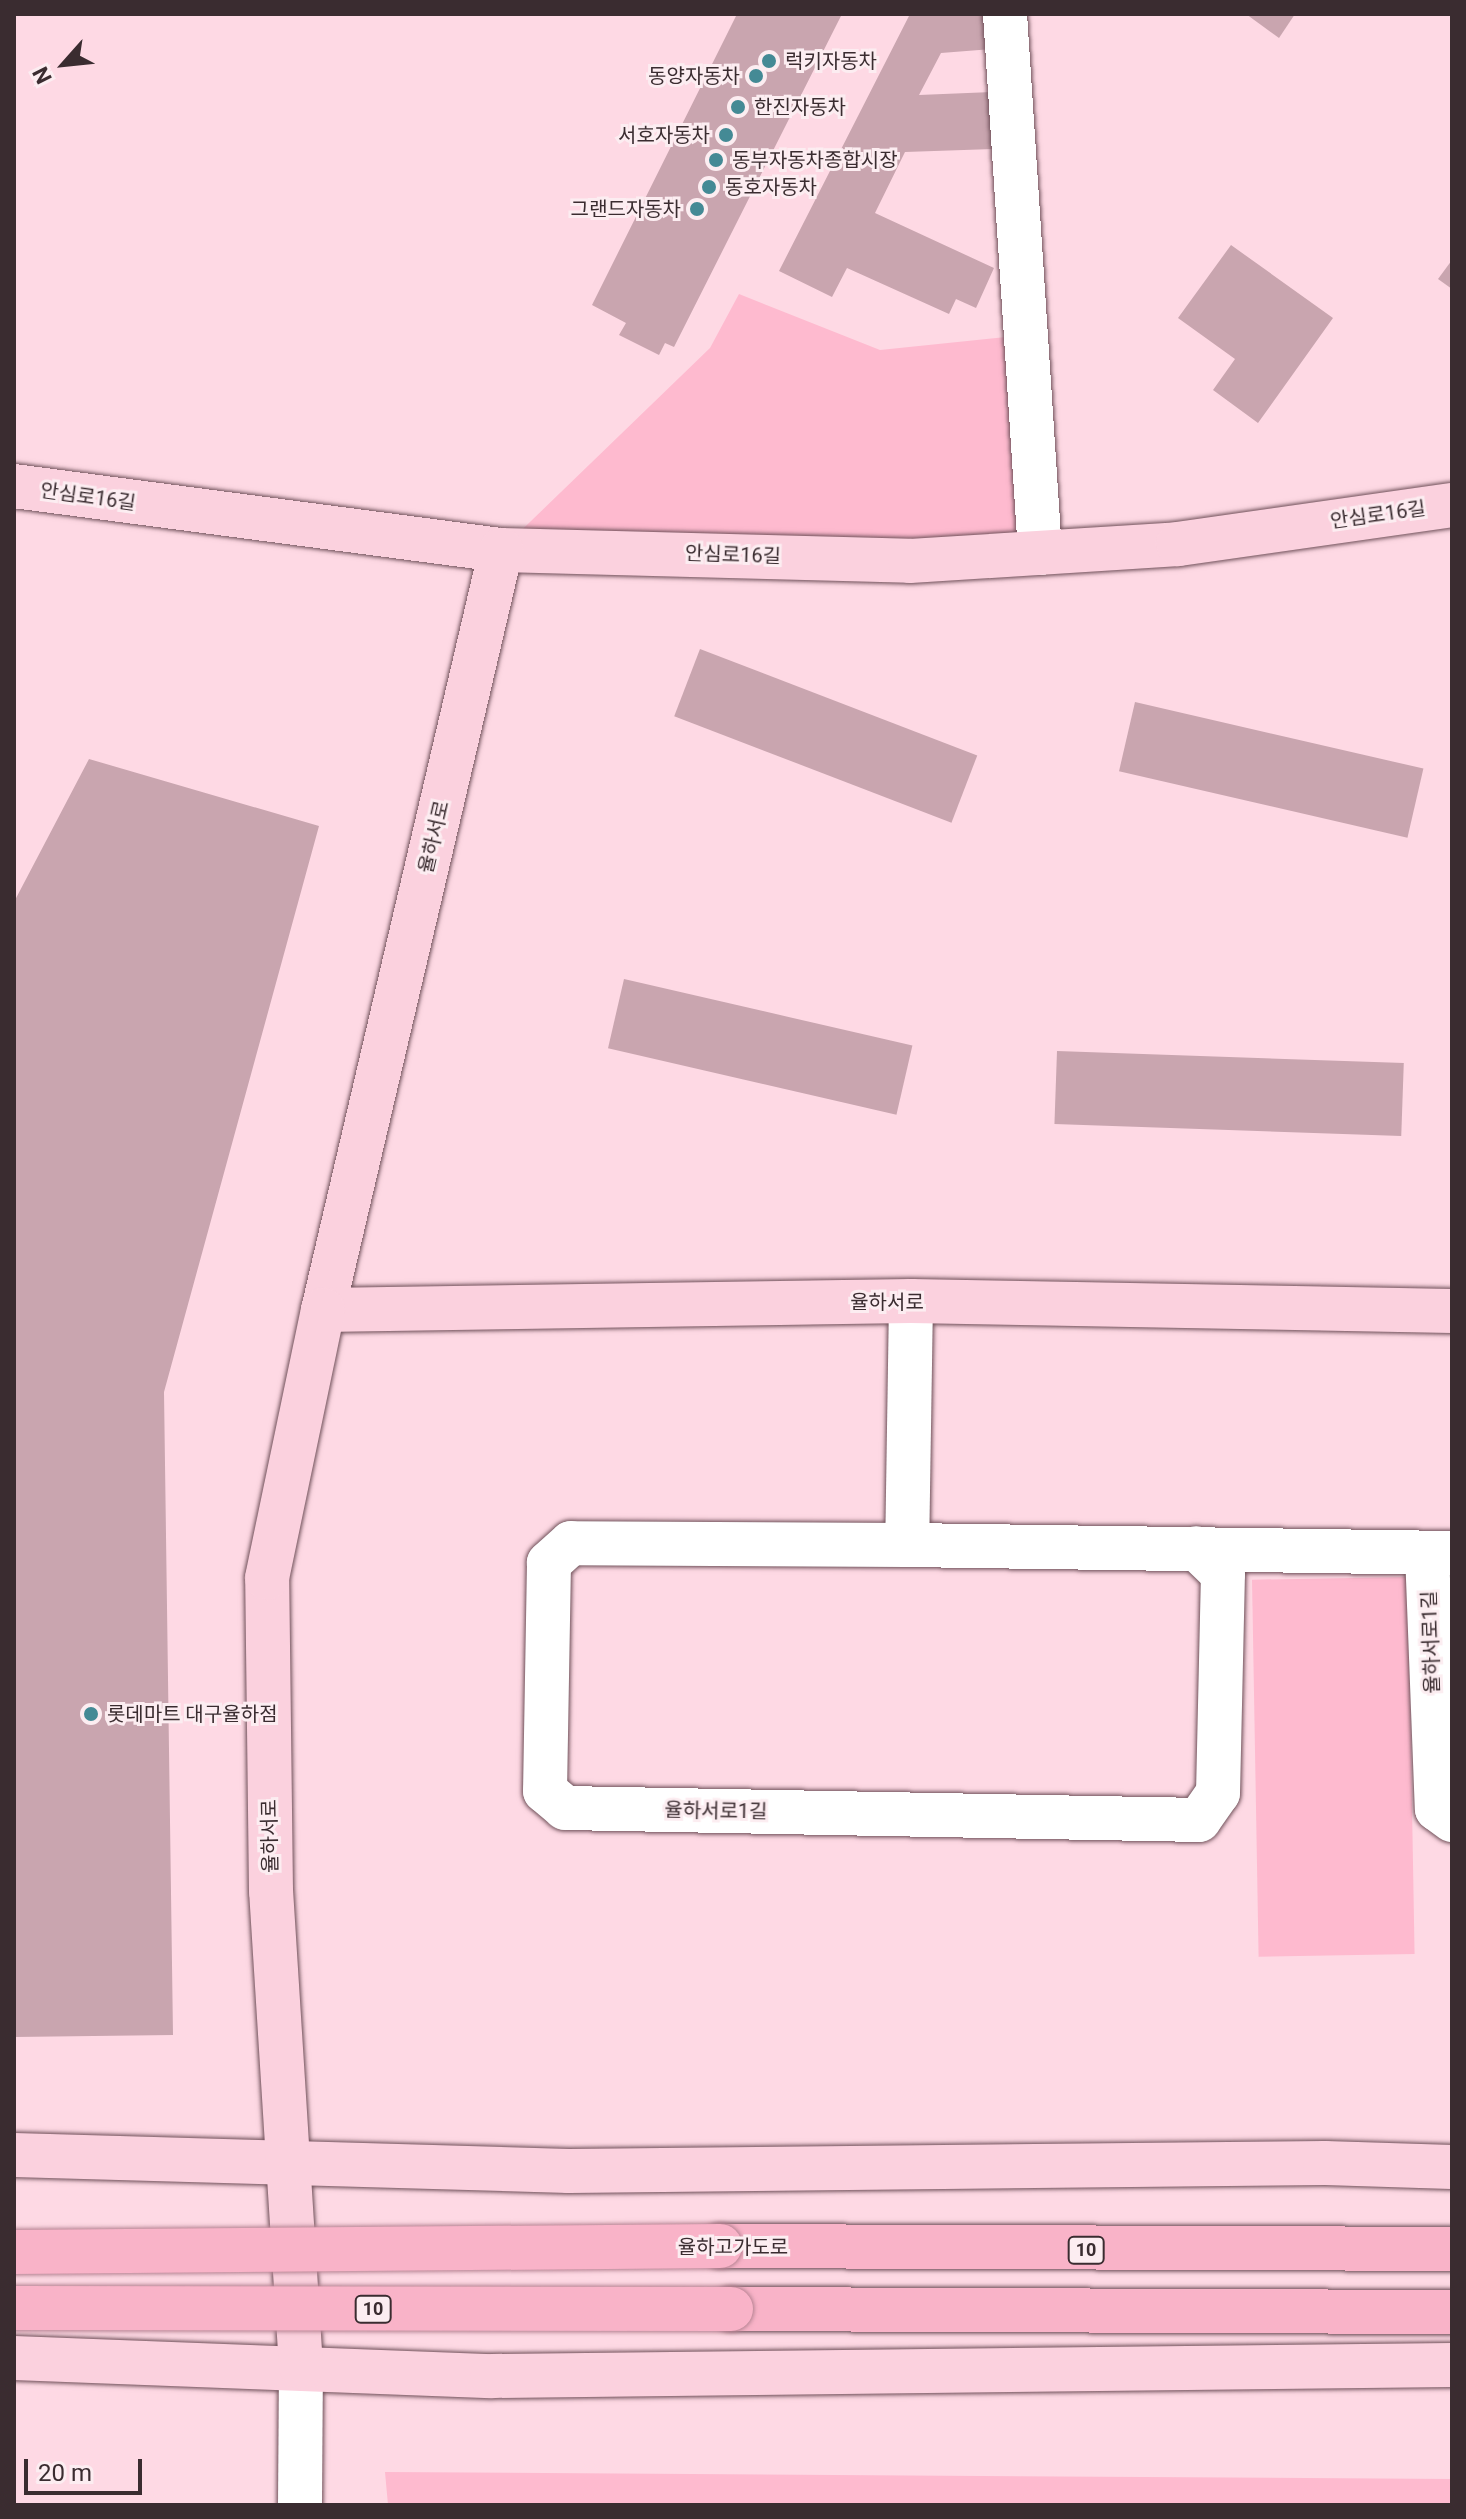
<!DOCTYPE html>
<html>
<head>
<meta charset="utf-8">
<style>
  body { margin:0 }
  #map { position:relative; width:1466px; height:2519px; overflow:hidden; background:#fed9e4; font-family:Roboto,"Noto Sans KR",sans-serif }
  div>[style] { position:absolute }
  .green>* { inset:0; background:#febacf; transform-origin:0 0 }
  .building>* { inset:0; background:#c9a5af; transform-origin:0 0 }
  .roads { filter:drop-shadow(0 0 2px #70515a) drop-shadow(0 0 2px #70515a) }
  .minor>* { height:44px; margin:-22px; padding:0 22px; transform-origin:22px; border-radius:22px; background:#fff }
  .major>* { height:44px; margin:-22px; padding:0 22px; transform-origin:22px; border-radius:22px; background:#fbd1de }
  .highway>* { height:44px; margin:-22px; padding:0 22px; transform-origin:22px; border-radius:22px; background:#f9b3c8 }
  .bridges { filter:drop-shadow(0 0 2px #b68493) drop-shadow(0 0 2px #b68493) }
  .highway-bridge>* { height:44px; margin:-22px; padding:0 22px; transform-origin:22px; border-radius:22px; background:#f9b3c8 }
  .dots>* { width:22px; height:22px; translate:-50% -50%; box-sizing:border-box; border:4px solid #fcedf1; border-radius:50% }
  span { translate:-50% -50%; white-space:nowrap; text-align:center; line-height:1.15; -webkit-text-stroke:6px #fcedf1; paint-order:stroke }
  .shield-label span { padding:2px 6px; background:#fcedf1; border:2px solid; border-radius:6px; -webkit-text-stroke-width:0 }
  .shield-label { font-size:18px; color:#3a2c30; font-weight:700 }
  .poi-label { font-size:20px; color:#3a2c30 }
  .left { translate:0 -50%; text-align:left }
  .right { translate:-100% -50%; text-align:right }
  .street-label { font-size:20px; color:#3a2c30 }
  .frame { position:absolute; inset:0; border:16px solid #3a2c30; pointer-events:none }
  .north { position:absolute; left:24px; top:24px; width:80px; height:80px; -webkit-text-stroke:6px #fcedf1; paint-order:stroke; rotate:243deg; font-size:22px; font-weight:700; line-height:32px; text-align:center; color:#3a2c30 }
  .north::after { content:''; display:block; margin:auto; width:28px; height:36px; background:#3a2c30; clip-path:polygon(50% 0,100% 100%,50% 72%,0 100%) }
  .scale { position:absolute; left:24px; top:2459px; width:118px; height:36px; box-sizing:border-box; border:4px solid #3a2c30; border-top:0; padding-left:10px; font-size:24px; line-height:28px; white-space:nowrap; color:#3a2c30; -webkit-text-stroke:6px #fcedf1; paint-order:stroke }
</style>
</head>
<body>
<div id="map">
  <div class="green">
    <div style="clip-path:polygon(739px 294px,880px 350px,1026px 335px,1040px 553px,501px 550px,710px 348px)"></div>
    <div style="left:1408px;top:1577px;width:377px;height:156px;rotate:89deg"></div>
    <div style="clip-path:polygon(385px 2472px,1452px 2479px,1452px 2505px,388px 2505px)"></div>
  </div>
  <div class="building">
    <div style="clip-path:polygon(737px 14px,842px 14px,674px 347px,665px 343px,659px 355px,619px 335px,626px 323px,592px 305px)"></div>
    <div style="clip-path:polygon(910px 14px,990px 14px,992px 49px,941px 53px,919px 95px,992px 92px,993px 149px,905px 152px,875px 213px,994px 268px,976px 308px,956px 299px,949px 314px,847px 268px,832px 297px,779px 271px)"></div>
    <div style="clip-path:polygon(1246px 14px,1295px 14px,1279px 38px)"></div>
    <div style="clip-path:polygon(1231px 245px,1333px 318px,1258px 423px,1213px 390px,1235px 359px,1178px 318px)"></div>
    <div style="clip-path:polygon(1452px 260px,1452px 289px,1438px 279px)"></div>
    <div style="left:700px;top:649px;width:297px;height:72px;rotate:21deg"></div>
    <div style="left:1135px;top:702px;width:296px;height:71px;rotate:13deg"></div>
    <div style="clip-path:polygon(89px 759px,319px 826px,164px 1392px,173px 2035px,14px 2037px,14px 902px)"></div>
    <div style="left:624px;top:979px;width:296px;height:71px;rotate:13deg"></div>
    <div style="left:1057px;top:1051px;width:347px;height:73px;rotate:2deg"></div>
  </div>
  <div class="roads">
    <div class="minor">
      <div style="left:1005px;top:14px;width:540px;rotate:86.28deg"></div>
      <div style="left:911px;top:1301px;width:244px;rotate:90.9deg"></div>
      <div style="left:907px;top:1545px;width:336px;rotate:-179.7deg"></div>
      <div style="left:571px;top:1543px;width:30px;rotate:138deg"></div>
      <div style="left:549px;top:1563px;width:228px;rotate:91deg"></div>
      <div style="left:545px;top:1791px;width:26px;rotate:40deg"></div>
      <div style="left:565px;top:1808px;width:634px;rotate:1.08deg"></div>
      <div style="left:1199px;top:1820px;width:33px;rotate:-55deg"></div>
      <div style="left:1218px;top:1793px;width:219px;rotate:-88.7deg"></div>
      <div style="left:1223px;top:1574px;width:37px;rotate:-136deg"></div>
      <div style="left:907px;top:1545px;width:545px;rotate:0.84deg"></div>
      <div style="left:1427px;top:1553px;width:256px;rotate:87.8deg"></div>
      <div style="left:1437px;top:1809px;width:19px;rotate:36deg"></div>
      <div style="left:300px;top:2505px;width:138px;rotate:-89.6deg"></div>
    </div>
    <div class="major">
      <div style="left:14px;top:486px;width:491px;rotate:7.5deg"></div>
      <div style="left:501px;top:550px;width:409px;rotate:1.5deg"></div>
      <div style="left:910px;top:561px;width:269px;rotate:-3.6deg"></div>
      <div style="left:1178px;top:544px;width:277px;rotate:-8.1deg"></div>
      <div style="left:501px;top:550px;width:781px;rotate:103.18deg"></div>
      <div style="left:323px;top:1310px;width:588px;rotate:-0.88deg"></div>
      <div style="left:911px;top:1301px;width:541px;rotate:1.06deg"></div>
      <div style="left:14px;top:2155px;width:555px;rotate:1.65deg"></div>
      <div style="left:569px;top:2171px;width:756px;rotate:-0.61deg"></div>
      <div style="left:1325px;top:2163px;width:127px;rotate:1.8deg"></div>
      <div style="left:14px;top:2358px;width:478px;rotate:2.2deg"></div>
      <div style="left:492px;top:2376px;width:960px;rotate:-0.66deg"></div>
      <div style="left:301px;top:2367px;width:477px;rotate:-93.6deg"></div>
      <div style="left:271px;top:1891px;width:313px;rotate:-90.7deg"></div>
      <div style="left:267px;top:1578px;width:274px;rotate:-78.2deg"></div>
    </div>
    <div class="highway">
      <div style="left:720px;top:2246px;width:732px;rotate:0.23deg"></div>
      <div style="left:731px;top:2309px;width:721px;rotate:0.24deg"></div>
    </div>
  </div>
  <div class="bridges">
    <div class="highway-bridge">
      <div style="left:14px;top:2252px;width:706px;rotate:-0.49deg"></div>
      <div style="left:14px;top:2308px;width:717px;rotate:0.08deg"></div>
    </div>
  </div>
  <div class="dots">
    <div style="left:769px;top:61px;background:#448a95"></div>
    <div style="left:756px;top:76px;background:#448a95"></div>
    <div style="left:738px;top:107px;background:#448a95"></div>
    <div style="left:726px;top:135px;background:#448a95"></div>
    <div style="left:716px;top:160px;background:#448a95"></div>
    <div style="left:709px;top:187px;background:#448a95"></div>
    <div style="left:697px;top:209px;background:#448a95"></div>
    <div style="left:91px;top:1714px;background:#448a95"></div>
  </div>
  <div class="shield-label">
    <span style="left:1086px;top:2250px">10</span>
    <span style="left:373px;top:2309px">10</span>
  </div>
  <div class="poi-label">
    <span class="left" style="left:785px;top:61px">럭키자동차</span>
    <span class="right" style="left:740px;top:76px">동양자동차</span>
    <span class="left" style="left:754px;top:107px">한진자동차</span>
    <span class="right" style="left:710px;top:135px">서호자동차</span>
    <span class="left" style="left:732px;top:160px">동부자동차종합시장</span>
    <span class="left" style="left:725px;top:187px">동호자동차</span>
    <span class="right" style="left:681px;top:209px">그랜드자동차</span>
    <span class="left" style="left:107px;top:1714px">롯데마트 대구율하점</span>
  </div>
  <div class="street-label">
    <span style="left:88px;top:497px;rotate:8deg">안심로16길</span>
    <span style="left:1378px;top:515px;rotate:-8deg">안심로16길</span>
    <span style="left:733px;top:555px;rotate:2deg">안심로16길</span>
    <span style="left:434px;top:837px;rotate:-77deg">율하서로</span>
    <span style="left:887px;top:1302px">율하서로</span>
    <span style="left:1431px;top:1642px;rotate:-92deg">율하서로1길</span>
    <span style="left:716px;top:1811px;rotate:1deg">율하서로1길</span>
    <span style="left:270px;top:1836px;rotate:-91deg">율하서로</span>
    <span style="left:733px;top:2247px">율하고가도로</span>
  </div>
  <div class="frame"></div>
  <div class="north">N</div>
  <div class="scale">20 m</div>
</div>
</body>
</html>
